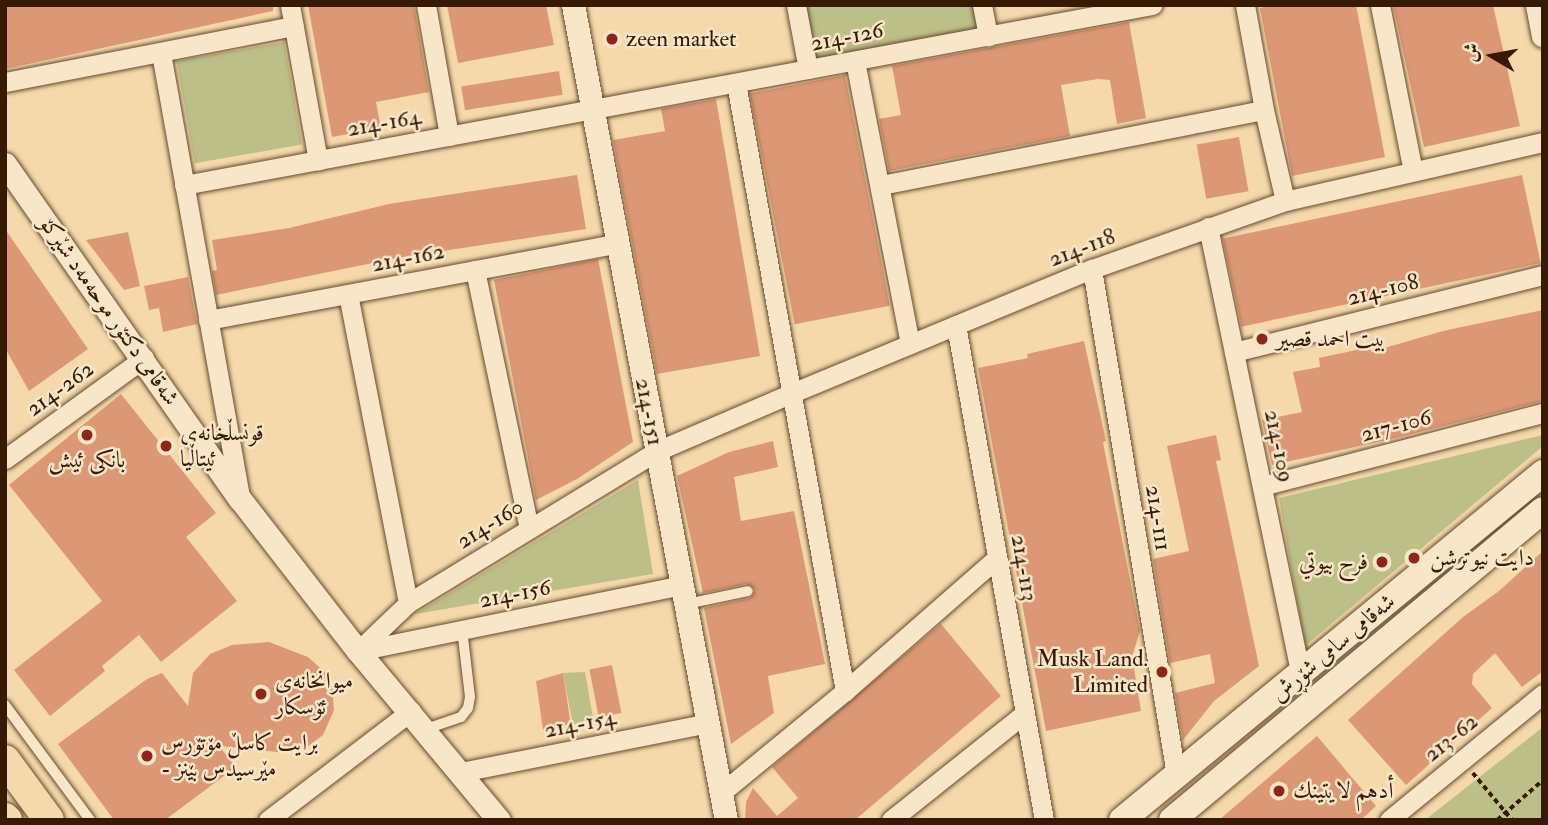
<!DOCTYPE html>
<html>
<head>
<meta charset="utf-8">
<style>
  body { margin:0 }
  #map { position:relative; width:1548px; height:825px; overflow:hidden; background:#f5d9ab; font-family:"IM FELL Double Pica",Amiri,serif }
  div>[style] { position:absolute }
  .green>* { inset:0; background:#bdbf88; transform-origin:0 0 }
  .building>* { inset:0; background:#dc9875; transform-origin:0 0 }
  .path>* { height:3.5px; margin-top:-1.75px; transform-origin:0; background:repeating-linear-gradient(90deg,#361a04 0 5px,transparent 0 8.5px) }
  .roads { filter:drop-shadow(0 0 2px #664a2e) drop-shadow(0 0 2px #664a2e) }
  .service>* { height:10px; margin:-5px; padding:0 5px; transform-origin:5px; border-radius:5px; background:#f8e6c8 }
  .minor>* { height:19px; margin:-9.5px; padding:0 9.5px; transform-origin:9.5px; border-radius:9.5px; background:#f8e6c8 }
  .tertiary>* { height:23px; margin:-11.5px; padding:0 11.5px; transform-origin:11.5px; border-radius:11.5px; background:#f8e6c8 }
  .secondary>* { height:26px; margin:-13px; padding:0 13px; transform-origin:13px; border-radius:13px; background:#f8e6c8 }
  .primary>* { height:30px; margin:-15px; padding:0 15px; transform-origin:15px; border-radius:15px; background:#f5d9ab }
  .dots>* { width:19px; height:19px; translate:-50% -50%; box-sizing:border-box; border:4px solid #f8e6c8; border-radius:50% }
  span { translate:-50% -50%; white-space:nowrap; text-align:center; line-height:1.15; -webkit-text-stroke:5px #f8e6c8; paint-order:stroke }
  .street-label { font-size:23px; color:#361a04 }
  .poi-label { font-size:23px; color:#361a04 }
  .left { translate:0 -50%; text-align:left }
  .right { translate:-100% -50%; text-align:right }
  .frame { position:absolute; inset:0; border:7px solid #361a04; pointer-events:none }
  .north { position:absolute; left:1457px; top:21px; width:70px; height:70px; -webkit-text-stroke:5px #f8e6c8; paint-order:stroke; rotate:280deg; font-size:19px; font-weight:700; line-height:28px; text-align:center; color:#361a04 }
  .north::after { content:''; display:block; margin:auto; width:24px; height:32px; background:#361a04; clip-path:polygon(50% 0,100% 100%,50% 72%,0 100%) }
</style>
</head>
<body>
<div id="map">
  <div class="green">
    <div style="clip-path:polygon(796px 5px,983px 5px,988px 36px,808px 69px)"></div>
    <div style="left:284px;top:42px;width:104px;height:109px;rotate:80deg"></div>
    <div style="clip-path:polygon(1543px 435px,1543px 446px,1305px 646px,1279px 498px)"></div>
    <div style="clip-path:polygon(638px 480px,653px 574px,415px 614px)"></div>
    <div style="clip-path:polygon(585px 672px,593px 718px,573px 725px,563px 673px)"></div>
    <div style="clip-path:polygon(1543px 727px,1543px 820px,1425px 820px)"></div>
  </div>
  <div class="building">
    <div style="clip-path:polygon(5px 5px,273px 5px,273px 11px,5px 69px)"></div>
    <div style="clip-path:polygon(308px 5px,414px 5px,429px 92px,376px 102px,381px 128px,332px 137px)"></div>
    <div style="clip-path:polygon(447px 5px,546px 5px,554px 45px,458px 63px)"></div>
    <div style="clip-path:polygon(1273px 5px,1356px 5px,1385px 157px,1292px 176px,1260px 8px)"></div>
    <div style="clip-path:polygon(1393px 5px,1493px 5px,1520px 126px,1424px 147px)"></div>
    <div style="clip-path:polygon(1129px 22px,1146px 118px,1117px 124px,1110px 80px,1098px 79px,1061px 85px,1070px 136px,889px 171px,879px 119px,901px 115px,892px 66px)"></div>
    <div style="left:559px;top:71px;width:24px;height:99px;rotate:81deg"></div>
    <div style="left:845px;top:75px;width:235px;height:97px;rotate:79deg"></div>
    <div style="clip-path:polygon(716px 99px,760px 356px,657px 374px,613px 140px,665px 131px,661px 109px)"></div>
    <div style="left:1239px;top:137px;width:55px;height:43px;rotate:80deg"></div>
    <div style="clip-path:polygon(577px 175px,586px 229px,397px 258px,216px 295px,212px 271px,217px 270px,212px 240px,289px 228px,389px 204px)"></div>
    <div style="left:1522px;top:175px;width:90px;height:306px;rotate:78deg"></div>
    <div style="clip-path:polygon(5px 229px,88px 349px,29px 391px,5px 348px)"></div>
    <div style="clip-path:polygon(128px 232px,140px 286px,124px 290px,86px 240px)"></div>
    <div style="clip-path:polygon(598px 259px,633px 442px,577px 479px,536px 500px,494px 280px)"></div>
    <div style="clip-path:polygon(188px 277px,197px 324px,163px 332px,159px 308px,149px 310px,144px 286px)"></div>
    <div style="clip-path:polygon(1543px 310px,1543px 401px,1392px 439px,1272px 465px,1262px 420px,1302px 412px,1293px 372px,1320px 367px,1319px 358px,1370px 347px,1371px 352px,1443px 331px)"></div>
    <div style="clip-path:polygon(1084px 341px,1106px 441px,1103px 442px,1140px 631px,1132px 657px,1141px 711px,1046px 731px,978px 368px,1028px 358px,1027px 354px)"></div>
    <div style="clip-path:polygon(121px 394px,216px 513px,186px 537px,237px 601px,161px 662px,139px 635px,102px 666px,105px 671px,50px 716px,14px 670px,102px 601px,9px 485px)"></div>
    <div style="clip-path:polygon(1216px 435px,1221px 460px,1216px 461px,1259px 666px,1214px 701px,1183px 740px,1175px 693px,1215px 683px,1210px 654px,1170px 663px,1153px 559px,1189px 551px,1167px 446px)"></div>
    <div style="clip-path:polygon(773px 441px,778px 467px,734px 477px,741px 521px,794px 511px,825px 664px,768px 676px,774px 713px,731px 744px,704px 608px,750px 598px,755px 590px,746px 584px,703px 593px,677px 476px,729px 452px)"></div>
    <div style="clip-path:polygon(1543px 551px,1543px 671px,1522px 687px,1495px 653px,1473px 674px,1472px 684px,1492px 708px,1406px 785px,1348px 720px,1463px 617px,1499px 591px)"></div>
    <div style="clip-path:polygon(941px 624px,1001px 696px,855px 820px,745px 820px,746px 802px,753px 788px,777px 816px,798px 798px,772px 767px)"></div>
    <div style="clip-path:polygon(269px 642px,308px 657px,326px 673px,332px 688px,334px 710px,323px 735px,307px 747px,277px 752px,219px 746px,236px 767px,165px 820px,114px 820px,58px 744px,147px 679px,162px 673px,188px 706px,193px 673px,210px 654px,232px 645px)"></div>
    <div style="left:612px;top:665px;width:49px;height:23px;rotate:79deg"></div>
    <div style="clip-path:polygon(563px 673px,570px 719px,567px 725px,543px 730px,536px 681px)"></div>
    <div style="clip-path:polygon(1317px 736px,1376px 806px,1361px 820px,1219px 820px)"></div>
  </div>
  <div class="path">
    <div style="left:1473px;top:773px;width:61px;rotate:50.3deg"></div>
    <div style="left:1497px;top:820px;width:61px;rotate:-41deg"></div>
  </div>
  <div class="roads">
    <div class="service">
      <div style="left:686px;top:604px;width:63px;rotate:-11.8deg"></div>
      <div style="left:5px;top:705px;width:143px;rotate:53.5deg"></div>
      <div style="left:426px;top:729px;width:37px;rotate:-19deg"></div>
      <div style="left:461px;top:717px;width:11px;rotate:-52deg"></div>
      <div style="left:468px;top:708px;width:11px;rotate:-80deg"></div>
      <div style="left:470px;top:697px;width:68px;rotate:-96.7deg"></div>
    </div>
    <div class="minor">
      <div style="left:290px;top:5px;width:158px;rotate:79.8deg"></div>
      <div style="left:426px;top:5px;width:133px;rotate:80deg"></div>
      <div style="left:796px;top:5px;width:65px;rotate:79.4deg"></div>
      <div style="left:982px;top:5px;width:32px;rotate:79deg"></div>
      <div style="left:1245px;top:5px;width:107px;rotate:79.7deg"></div>
      <div style="left:1264px;top:110px;width:93px;rotate:77deg"></div>
      <div style="left:1380px;top:5px;width:169px;rotate:78.8deg"></div>
      <div style="left:161px;top:53px;width:452px;rotate:79.9deg"></div>
      <div style="left:855px;top:61px;width:288px;rotate:79deg"></div>
      <div style="left:5px;top:82px;width:294px;rotate:-11deg"></div>
      <div style="left:736px;top:83px;width:618px;rotate:79.84deg"></div>
      <div style="left:184px;top:185px;width:985px;rotate:-10.53deg"></div>
      <div style="left:881px;top:185px;width:390px;rotate:-11.1deg"></div>
      <div style="left:1208px;top:227px;width:458px;rotate:78.3deg"></div>
      <div style="left:1092px;top:269px;width:513px;rotate:80.57deg"></div>
      <div style="left:475px;top:270px;width:264px;rotate:78.2deg"></div>
      <div style="left:348px;top:294px;width:315px;rotate:79deg"></div>
      <div style="left:208px;top:320px;width:417px;rotate:-10.6deg"></div>
      <div style="left:956px;top:325px;width:503px;rotate:79.92deg"></div>
      <div style="left:1234px;top:352px;width:318px;rotate:-14deg"></div>
      <div style="left:5px;top:459px;width:172px;rotate:-36deg"></div>
      <div style="left:1262px;top:486px;width:290px;rotate:-14.6deg"></div>
      <div style="left:358px;top:651px;width:69px;rotate:-43.8deg"></div>
      <div style="left:408px;top:603px;width:292px;rotate:-31.4deg"></div>
      <div style="left:657px;top:451px;width:147px;rotate:-23.2deg"></div>
      <div style="left:792px;top:393px;width:325px;rotate:-22.5deg"></div>
      <div style="left:1092px;top:269px;width:205px;rotate:-19.4deg"></div>
      <div style="left:1285px;top:201px;width:265px;rotate:-12.9deg"></div>
      <div style="left:358px;top:651px;width:331px;rotate:-11.5deg"></div>
      <div style="left:461px;top:772px;width:252px;rotate:-11.2deg"></div>
      <div style="left:721px;top:793px;width:161px;rotate:-39.4deg"></div>
      <div style="left:845px;top:691px;width:202px;rotate:-41.2deg"></div>
      <div style="left:268px;top:820px;width:180px;rotate:-37.3deg"></div>
      <div style="left:891px;top:820px;width:171px;rotate:-38.6deg"></div>
      <div style="left:1389px;top:820px;width:199px;rotate:-39.3deg"></div>
    </div>
    <div class="tertiary">
      <div style="left:573px;top:5px;width:829px;rotate:79.37deg"></div>
      <div style="left:1537px;top:5px;width:31px;rotate:79deg"></div>
      <div style="left:5px;top:164px;width:409px;rotate:55deg"></div>
      <div style="left:240px;top:499px;width:192px;rotate:52.2deg"></div>
      <div style="left:358px;top:651px;width:220px;rotate:50.2deg"></div>
    </div>
    <div class="secondary">
      <div style="left:1122px;top:820px;width:546px;rotate:-39.5deg"></div>
      <div style="left:1172px;top:820px;width:483px;rotate:-39.9deg"></div>
    </div>
    <div class="primary">
      <div style="left:5px;top:760px;width:74px;rotate:53.7deg"></div>
      <div style="left:5px;top:818px;width:3px;rotate:45deg"></div>
    </div>
  </div>
  <div class="dots">
    <div style="left:612px;top:39px;background:#8f2418"></div>
    <div style="left:1262px;top:339px;background:#8f2418"></div>
    <div style="left:87px;top:435px;background:#8f2418"></div>
    <div style="left:166px;top:446px;background:#8f2418"></div>
    <div style="left:1414px;top:558px;background:#8f2418"></div>
    <div style="left:1382px;top:562px;background:#8f2418"></div>
    <div style="left:1162px;top:672px;background:#8f2418"></div>
    <div style="left:261px;top:694px;background:#8f2418"></div>
    <div style="left:147px;top:756px;background:#8f2418"></div>
    <div style="left:1279px;top:791px;background:#8f2418"></div>
  </div>
  <div class="street-label">
    <span style="left:847px;top:37px;rotate:-11deg">214-126</span>
    <span style="left:384px;top:123px;rotate:-10deg">214-164</span>
    <span style="left:1082px;top:248px;rotate:-21deg">214-118</span>
    <span style="left:408px;top:258px;rotate:-11deg">214-162</span>
    <span style="left:1383px;top:290px;rotate:-14deg">214-108</span>
    <span style="left:109px;top:311px;rotate:55deg">شەقامی دکتۆر موحەمەد شێرکۆ</span>
    <span style="left:60px;top:389px;rotate:-36deg">214-262</span>
    <span style="left:649px;top:412px;rotate:79deg">214-151</span>
    <span style="left:1396px;top:426px;rotate:-15deg">217-106</span>
    <span style="left:1279px;top:446px;rotate:78deg">214-109</span>
    <span style="left:1158px;top:518px;rotate:81deg">214-111</span>
    <span style="left:490px;top:524px;rotate:-32deg">214-160</span>
    <span style="left:1024px;top:568px;rotate:80deg">214-113</span>
    <span style="left:515px;top:594px;rotate:-11deg">214-156</span>
    <span style="left:1333px;top:648px;rotate:-40deg">شەقامی سامی شۆڕش</span>
    <span style="left:580px;top:724px;rotate:-11deg">214-154</span>
    <span style="left:1451px;top:738px;rotate:-39deg">213-62</span>
  </div>
  <div class="poi-label">
    <span class="left" style="left:626px;top:39px">zeen market</span>
    <span class="left" style="left:1276px;top:339px">بيت احمد قصير</span>
    <span class="left" style="left:180px;top:446px">قونسڵخانەی<br>ئیتاڵیا</span>
    <span style="left:87px;top:460px">بانکی ئیش</span>
    <span class="left" style="left:1430px;top:558px">دايت نيوترشن</span>
    <span class="right" style="left:1368px;top:562px">فرح بيوتي</span>
    <span class="right" style="left:1148px;top:672px">Musk Land.<br>Limited</span>
    <span class="left" style="left:275px;top:694px">میوانخانەی<br>ئۆسکار</span>
    <span class="left" style="left:161px;top:756px">برایت کاسڵ مۆتۆرس<br>- مێرسیدس بێنز</span>
    <span class="left" style="left:1293px;top:791px">أدهم لايتينك</span>
  </div>
  <div class="frame"></div>
  <div class="north">ش</div>
</div>
</body>
</html>
